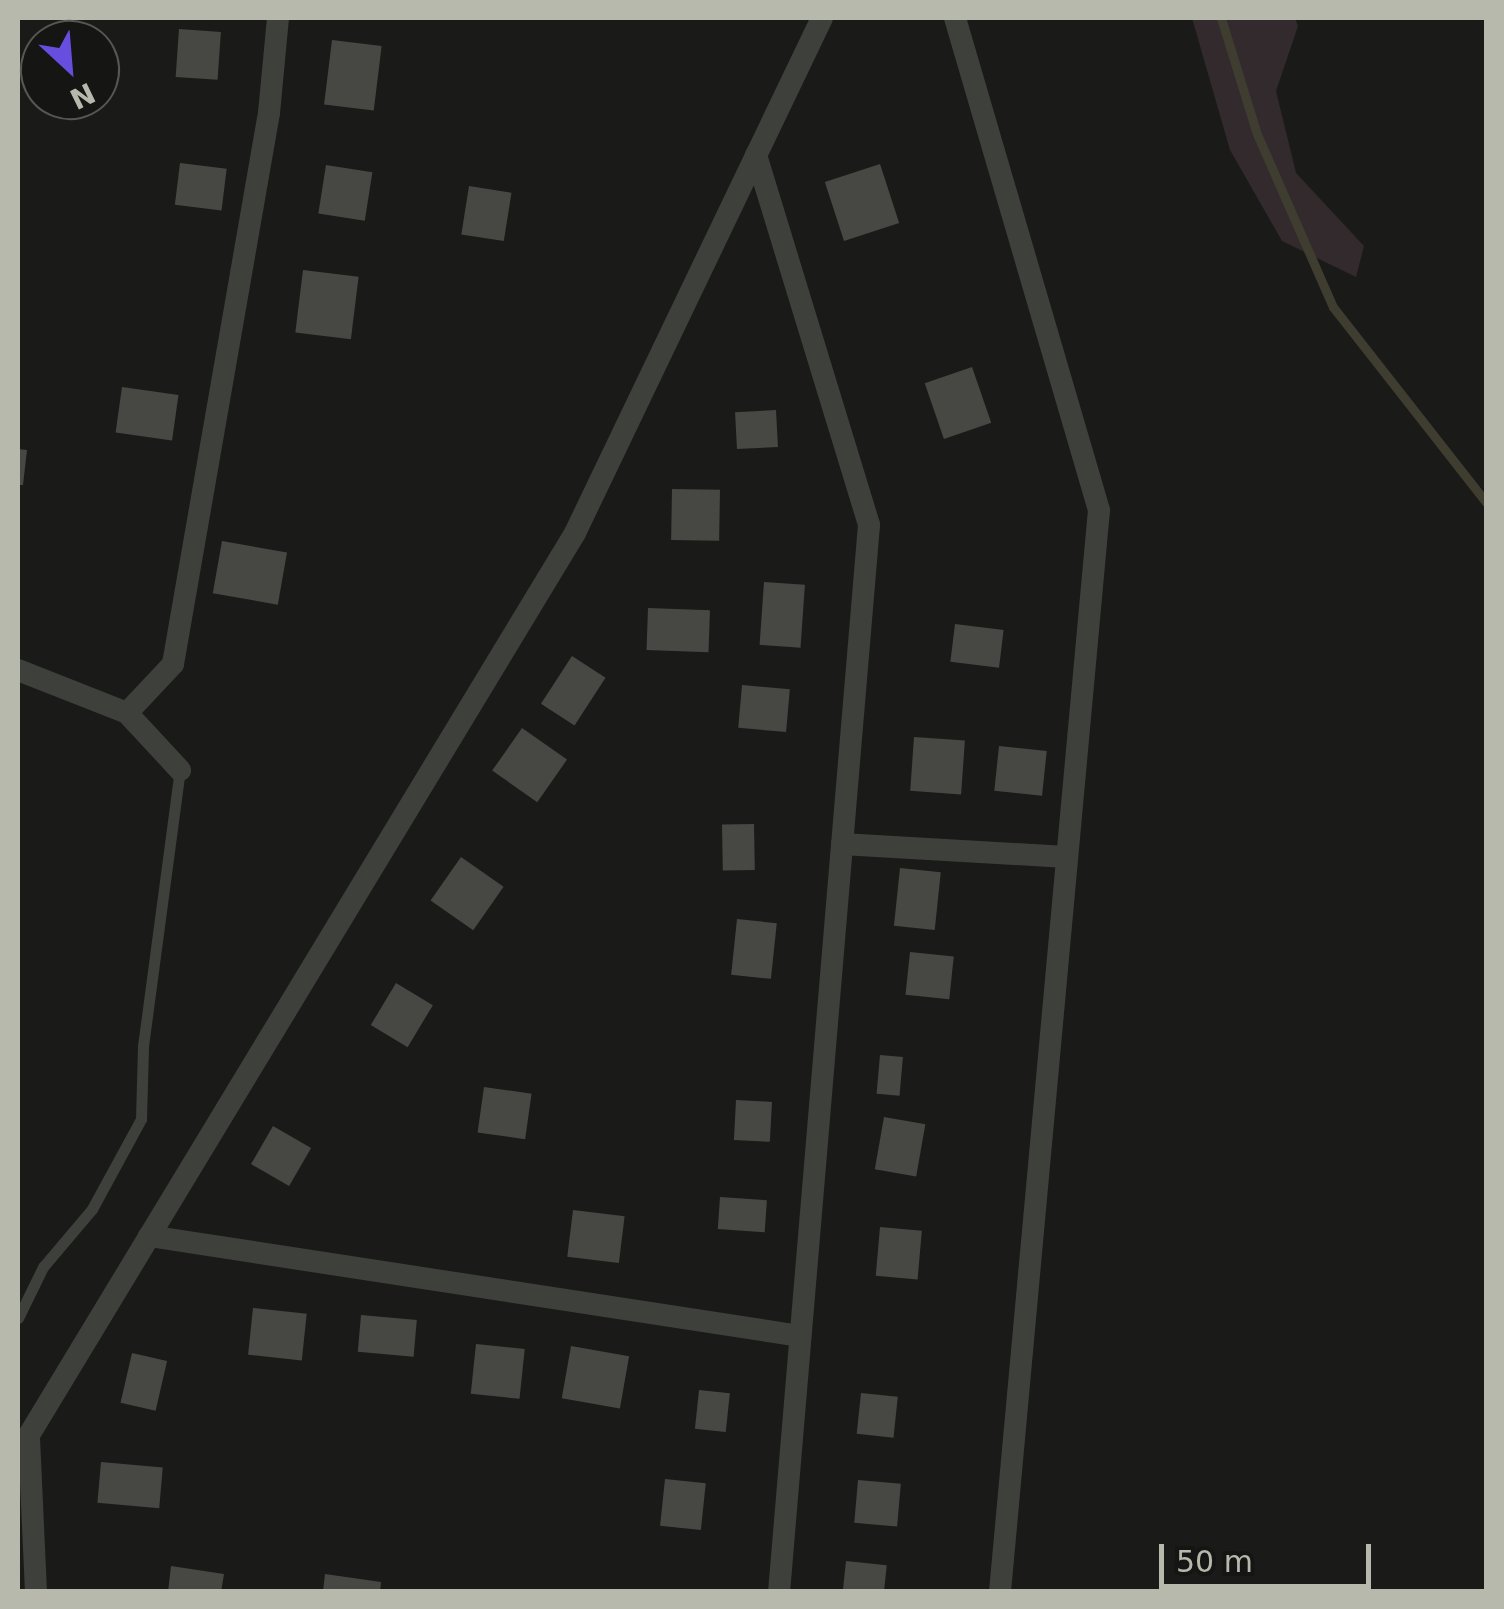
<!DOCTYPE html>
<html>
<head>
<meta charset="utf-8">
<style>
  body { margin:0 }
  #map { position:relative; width:1504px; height:1609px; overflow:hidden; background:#1a1b19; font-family:"DejaVu Sans",sans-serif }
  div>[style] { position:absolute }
  .green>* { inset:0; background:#322a2d }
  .stream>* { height:9px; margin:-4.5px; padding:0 4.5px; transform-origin:4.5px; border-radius:4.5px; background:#3e3d30 }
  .building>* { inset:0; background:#474843; transform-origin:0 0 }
  .lane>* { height:11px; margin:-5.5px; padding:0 5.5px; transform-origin:5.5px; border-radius:5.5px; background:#3e403b }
  .street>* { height:22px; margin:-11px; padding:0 11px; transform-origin:11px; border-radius:11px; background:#3e403b }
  span { translate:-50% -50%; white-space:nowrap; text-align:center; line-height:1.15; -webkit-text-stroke:10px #151614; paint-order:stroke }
  .frame { position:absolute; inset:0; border:20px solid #b7b9ad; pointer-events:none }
  .north { position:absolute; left:20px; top:20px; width:100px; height:100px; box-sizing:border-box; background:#151614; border:2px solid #565751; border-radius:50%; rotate:154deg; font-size:28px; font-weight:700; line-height:40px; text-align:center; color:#b7b9ad }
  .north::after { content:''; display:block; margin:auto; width:35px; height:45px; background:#684edf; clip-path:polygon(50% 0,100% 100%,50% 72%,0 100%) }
  .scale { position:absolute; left:1159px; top:1544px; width:212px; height:45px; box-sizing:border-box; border:5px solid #b7b9ad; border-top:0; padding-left:12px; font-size:30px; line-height:35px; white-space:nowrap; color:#b7b9ad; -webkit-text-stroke:8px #151614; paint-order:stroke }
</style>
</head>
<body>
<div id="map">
  <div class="green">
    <div style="clip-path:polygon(1192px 18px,1295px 18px,1298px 26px,1276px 91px,1296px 173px,1364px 246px,1356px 277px,1282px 241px,1230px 150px)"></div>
  </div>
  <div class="stream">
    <div style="left:1221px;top:18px;width:121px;rotate:72.8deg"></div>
    <div style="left:1257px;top:134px;width:189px;rotate:66.3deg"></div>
    <div style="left:1333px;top:307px;width:248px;rotate:51.9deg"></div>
  </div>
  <div class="building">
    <div style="left:179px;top:29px;width:42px;height:48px;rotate:4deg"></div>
    <div style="left:332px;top:40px;width:50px;height:65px;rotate:7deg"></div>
    <div style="left:180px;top:163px;width:47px;height:42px;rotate:7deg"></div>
    <div style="left:880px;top:164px;width:62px;height:58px;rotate:72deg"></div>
    <div style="left:326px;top:165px;width:47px;height:49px;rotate:9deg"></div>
    <div style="left:469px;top:186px;width:43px;height:49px;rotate:9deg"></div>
    <div style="left:303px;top:270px;width:56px;height:63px;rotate:7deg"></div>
    <div style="left:972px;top:367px;width:59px;height:50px;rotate:71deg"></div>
    <div style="left:122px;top:387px;width:57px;height:46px;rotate:8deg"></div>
    <div style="left:776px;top:410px;width:37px;height:41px;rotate:87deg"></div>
    <div style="clip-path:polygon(18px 449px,27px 450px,23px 485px,18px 485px)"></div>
    <div style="left:672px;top:489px;width:48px;height:51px;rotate:1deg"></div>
    <div style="left:222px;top:541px;width:66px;height:53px;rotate:10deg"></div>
    <div style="left:764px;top:582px;width:41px;height:63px;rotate:4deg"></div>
    <div style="left:648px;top:608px;width:62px;height:42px;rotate:2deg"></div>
    <div style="left:955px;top:624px;width:49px;height:38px;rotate:7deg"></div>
    <div style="left:572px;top:656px;width:40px;height:57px;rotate:33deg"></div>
    <div style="left:742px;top:685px;width:48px;height:43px;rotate:5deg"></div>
    <div style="left:522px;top:728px;width:55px;height:52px;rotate:35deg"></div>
    <div style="left:914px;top:737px;width:51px;height:54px;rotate:4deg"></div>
    <div style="left:999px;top:746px;width:48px;height:45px;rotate:6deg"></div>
    <div style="left:754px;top:824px;width:46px;height:32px;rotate:89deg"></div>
    <div style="left:461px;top:857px;width:52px;height:53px;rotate:35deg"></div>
    <div style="left:900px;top:868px;width:41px;height:58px;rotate:6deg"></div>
    <div style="left:737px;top:919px;width:40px;height:56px;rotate:6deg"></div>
    <div style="left:910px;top:952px;width:44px;height:43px;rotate:6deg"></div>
    <div style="left:396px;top:983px;width:43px;height:49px;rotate:31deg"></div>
    <div style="left:880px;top:1055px;width:23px;height:39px;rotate:5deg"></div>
    <div style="left:484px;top:1087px;width:48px;height:46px;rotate:8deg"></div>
    <div style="left:736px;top:1100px;width:36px;height:40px;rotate:3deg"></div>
    <div style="left:884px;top:1117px;width:42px;height:53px;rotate:10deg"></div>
    <div style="left:273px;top:1126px;width:44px;height:44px;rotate:30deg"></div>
    <div style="left:720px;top:1197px;width:47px;height:32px;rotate:4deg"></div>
    <div style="left:573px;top:1210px;width:52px;height:47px;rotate:7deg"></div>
    <div style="left:880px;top:1227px;width:42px;height:49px;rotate:5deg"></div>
    <div style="left:253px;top:1308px;width:54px;height:47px;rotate:6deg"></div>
    <div style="left:361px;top:1315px;width:56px;height:37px;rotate:5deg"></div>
    <div style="left:476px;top:1344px;width:49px;height:50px;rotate:6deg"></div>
    <div style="left:571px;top:1346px;width:59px;height:53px;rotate:10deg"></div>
    <div style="left:132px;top:1353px;width:36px;height:51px;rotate:13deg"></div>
    <div style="left:699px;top:1390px;width:31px;height:39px;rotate:6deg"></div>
    <div style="left:861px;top:1393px;width:37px;height:41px;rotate:6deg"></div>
    <div style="left:101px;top:1462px;width:62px;height:41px;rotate:5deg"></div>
    <div style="left:665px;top:1479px;width:41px;height:47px;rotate:6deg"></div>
    <div style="left:858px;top:1480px;width:43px;height:43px;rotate:5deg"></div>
    <div style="left:846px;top:1561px;width:41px;height:31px;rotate:6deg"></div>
    <div style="clip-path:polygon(171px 1566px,224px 1574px,221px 1592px,168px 1592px)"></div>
    <div style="clip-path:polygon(325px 1574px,381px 1582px,380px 1592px,323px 1592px)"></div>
  </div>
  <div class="lane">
    <div style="left:18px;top:1318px;width:57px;rotate:-63.9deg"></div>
    <div style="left:43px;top:1267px;width:76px;rotate:-49.8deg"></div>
    <div style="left:92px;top:1209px;width:102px;rotate:-61.4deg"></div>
    <div style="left:141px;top:1119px;width:73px;rotate:-88.4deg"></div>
    <div style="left:143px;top:1046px;width:278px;rotate:-82.4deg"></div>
  </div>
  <div class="street">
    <div style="left:955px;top:18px;width:513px;rotate:73.69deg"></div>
    <div style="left:1099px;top:510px;width:1087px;rotate:95.23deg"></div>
    <div style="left:756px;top:155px;width:387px;rotate:73deg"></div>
    <div style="left:869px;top:525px;width:1071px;rotate:94.82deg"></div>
    <div style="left:18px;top:670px;width:117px;rotate:21.5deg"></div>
    <div style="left:127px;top:713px;width:78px;rotate:47.1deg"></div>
    <div style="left:127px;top:713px;width:67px;rotate:-46.8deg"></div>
    <div style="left:173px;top:664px;width:559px;rotate:-80.12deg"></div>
    <div style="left:269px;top:113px;width:95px;rotate:-84.6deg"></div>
    <div style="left:842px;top:844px;width:225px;rotate:3.3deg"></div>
    <div style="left:149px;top:1236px;width:659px;rotate:8.73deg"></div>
    <div style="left:36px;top:1592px;width:157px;rotate:-92.6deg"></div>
    <div style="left:29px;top:1435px;width:1054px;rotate:-58.81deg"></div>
    <div style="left:575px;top:533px;width:571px;rotate:-64.38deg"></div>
  </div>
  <div class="frame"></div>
  <div class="north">N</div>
  <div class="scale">50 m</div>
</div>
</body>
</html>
